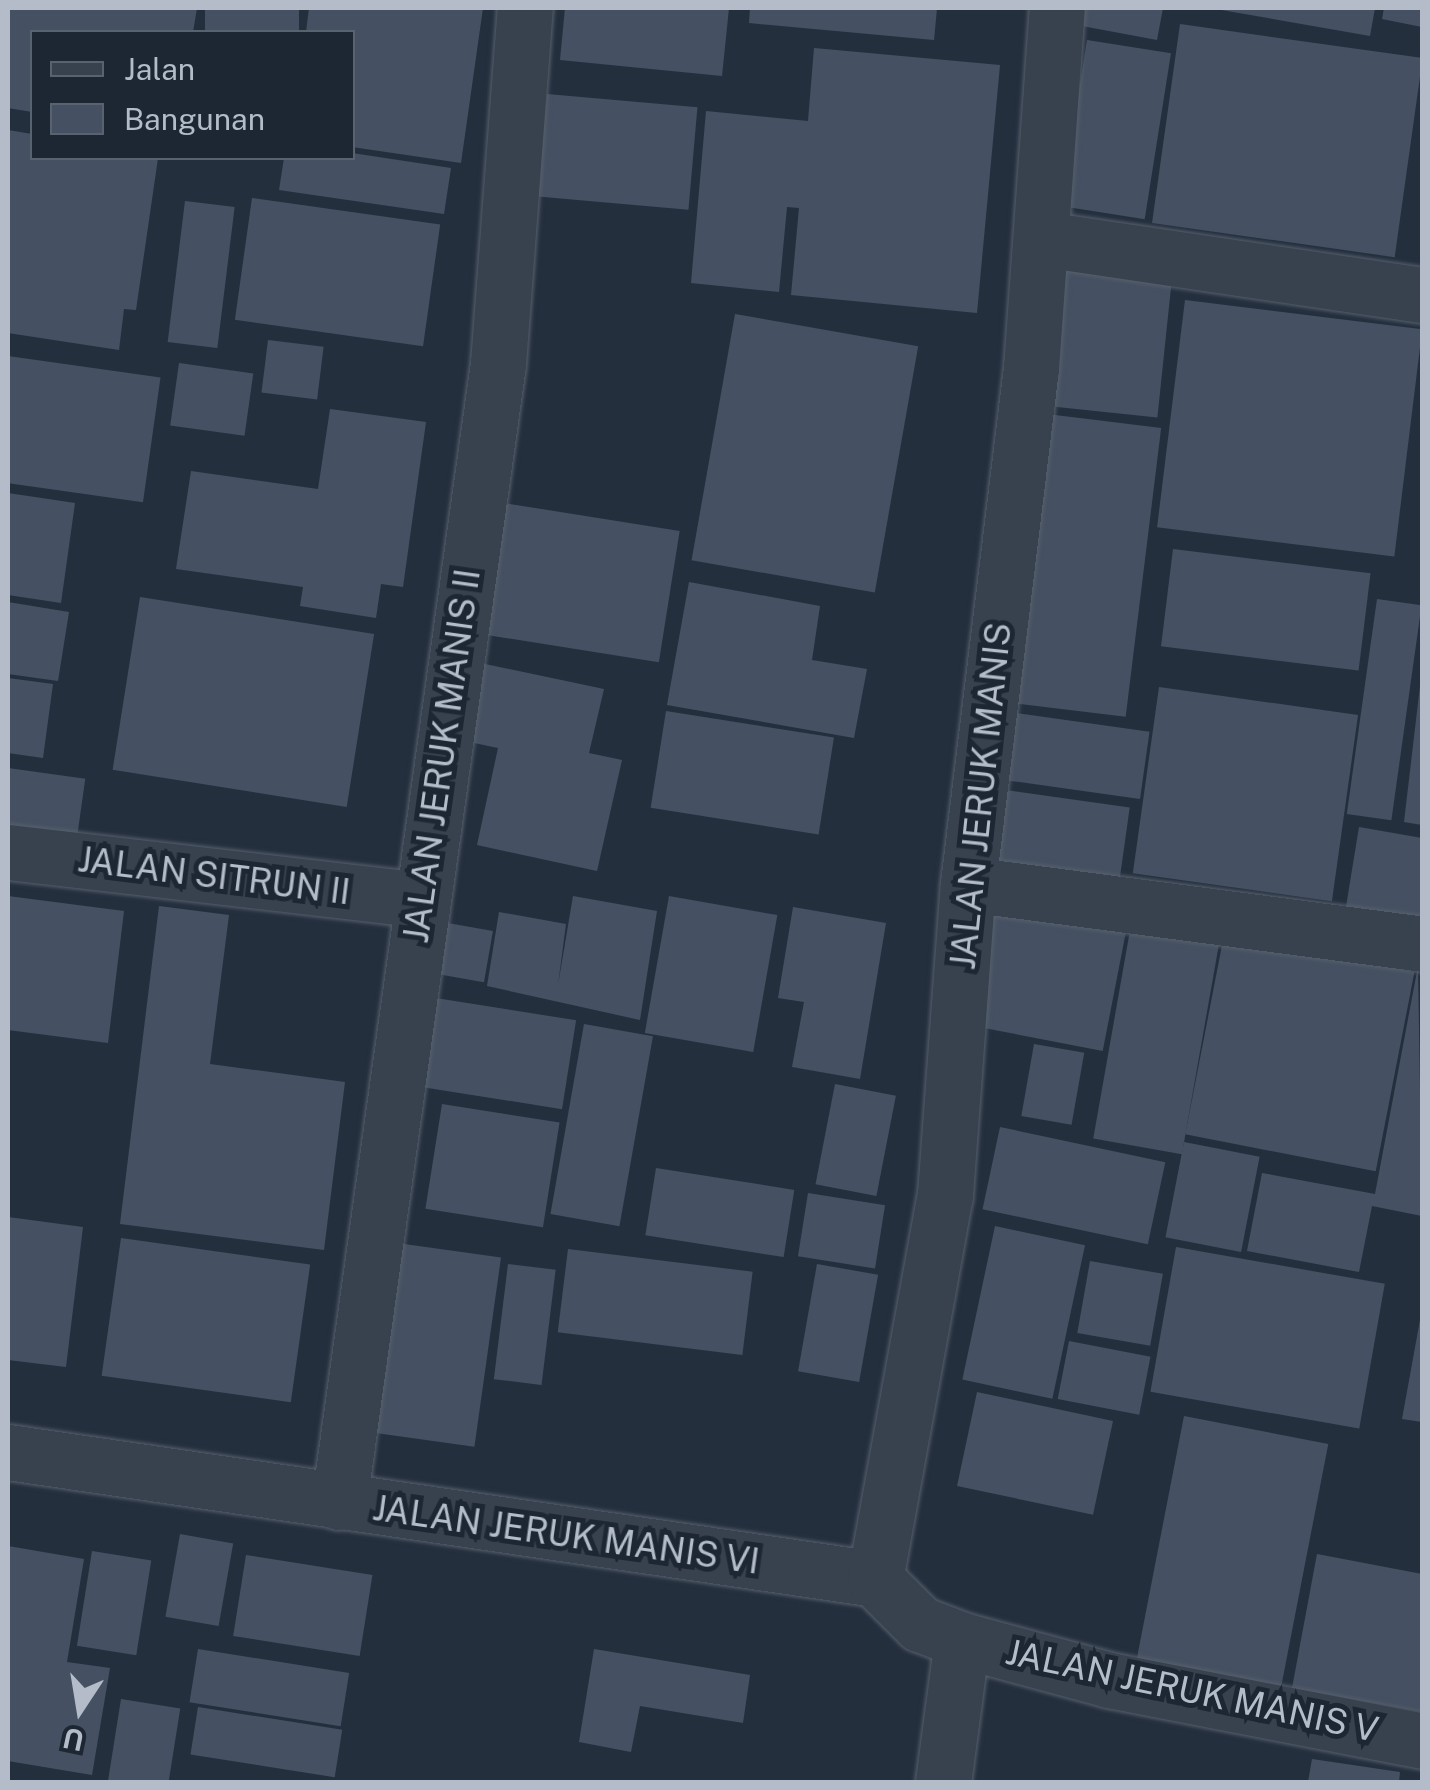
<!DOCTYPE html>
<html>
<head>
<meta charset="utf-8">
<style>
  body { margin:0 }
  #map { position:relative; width:1430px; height:1790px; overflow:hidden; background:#242f3e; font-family:"Public Sans",sans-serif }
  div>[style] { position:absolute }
  .building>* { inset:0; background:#455162; transform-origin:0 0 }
  .roads { filter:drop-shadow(0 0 2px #565f6c) drop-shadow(0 0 2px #565f6c) }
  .street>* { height:55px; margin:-27.5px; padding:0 27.5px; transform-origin:27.5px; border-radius:27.5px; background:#38414e }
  span { translate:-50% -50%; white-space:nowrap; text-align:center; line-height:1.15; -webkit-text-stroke:10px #1d2633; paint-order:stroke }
  .street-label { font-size:35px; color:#b4bcc9 }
  .frame { position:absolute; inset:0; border:10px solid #b4bcc9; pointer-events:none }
  .legend { position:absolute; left:30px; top:30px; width:325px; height:130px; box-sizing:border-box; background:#1d2633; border:2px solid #59626f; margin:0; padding:12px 18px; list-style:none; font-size:30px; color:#b4bcc9 }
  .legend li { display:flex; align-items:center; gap:20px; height:50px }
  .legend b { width:50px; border:2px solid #59626f }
  .north { position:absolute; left:30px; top:1660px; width:100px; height:100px; -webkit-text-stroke:8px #1d2633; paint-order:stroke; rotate:192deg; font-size:28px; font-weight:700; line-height:40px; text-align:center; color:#b4bcc9 }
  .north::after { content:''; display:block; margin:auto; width:35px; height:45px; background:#b4bcc9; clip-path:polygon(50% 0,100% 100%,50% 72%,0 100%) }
</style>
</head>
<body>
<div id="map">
  <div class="building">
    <div style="clip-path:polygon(8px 8px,197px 8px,193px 32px,32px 32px,32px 112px,8px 108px)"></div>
    <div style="left:205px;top:8px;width:94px;height:24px"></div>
    <div style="clip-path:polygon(309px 8px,483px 8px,461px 163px,352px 147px,352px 32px,306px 32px)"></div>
    <div style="clip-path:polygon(565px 8px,729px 8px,722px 76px,560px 60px)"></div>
    <div style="clip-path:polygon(750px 8px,937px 8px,934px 40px,749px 23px)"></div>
    <div style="clip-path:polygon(1069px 8px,1163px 8px,1157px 40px,1066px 23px)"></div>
    <div style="clip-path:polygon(1210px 8px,1375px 8px,1370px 36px)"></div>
    <div style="clip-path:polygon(1384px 8px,1422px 8px,1422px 27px,1382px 19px)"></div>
    <div style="left:1180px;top:24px;width:245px;height:201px;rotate:8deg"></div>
    <div style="left:1087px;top:40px;width:85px;height:168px;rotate:9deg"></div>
    <div style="clip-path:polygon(814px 48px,1000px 65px,977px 313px,791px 295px,799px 208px,787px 207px,779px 292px,691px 283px,706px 111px,808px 121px)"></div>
    <div style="left:547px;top:94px;width:151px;height:103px;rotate:5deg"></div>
    <div style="clip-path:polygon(8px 130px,32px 134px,32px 158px,158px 158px,136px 310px,124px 309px,119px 350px,8px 333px)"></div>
    <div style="clip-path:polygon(352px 153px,451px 168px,444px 214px,279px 190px,284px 158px)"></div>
    <div style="left:252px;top:198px;width:190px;height:123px;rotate:8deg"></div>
    <div style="left:185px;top:201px;width:50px;height:142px;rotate:7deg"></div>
    <div style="left:1065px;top:263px;width:108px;height:144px;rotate:6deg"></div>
    <div style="left:1185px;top:300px;width:239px;height:229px;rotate:7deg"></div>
    <div style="left:735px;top:314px;width:186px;height:250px;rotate:10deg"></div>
    <div style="left:268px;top:340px;width:56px;height:53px;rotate:7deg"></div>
    <div style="left:8px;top:356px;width:154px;height:126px;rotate:8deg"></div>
    <div style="left:179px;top:363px;width:75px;height:63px;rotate:8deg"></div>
    <div style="clip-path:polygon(330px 409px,426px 422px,403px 587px,381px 584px,376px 618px,300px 606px,303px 587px,176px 569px,191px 471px,318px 489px)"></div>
    <div style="left:1047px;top:414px;width:115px;height:291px;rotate:7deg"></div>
    <div style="clip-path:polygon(8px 493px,75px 503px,61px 603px,8px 595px)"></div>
    <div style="left:491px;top:501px;width:191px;height:133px;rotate:9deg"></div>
    <div style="left:1173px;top:549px;width:199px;height:98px;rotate:7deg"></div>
    <div style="clip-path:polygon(689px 582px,820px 606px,812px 660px,867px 669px,854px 738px,667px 705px)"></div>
    <div style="left:140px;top:597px;width:237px;height:175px;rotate:9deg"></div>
    <div style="left:1377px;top:599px;width:45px;height:217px;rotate:8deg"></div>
    <div style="clip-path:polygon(8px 602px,69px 612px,58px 681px,8px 674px)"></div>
    <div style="clip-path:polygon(471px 661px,604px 689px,589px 753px,622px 760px,597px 871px,477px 845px,498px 748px,455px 739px)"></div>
    <div style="clip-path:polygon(8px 678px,53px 684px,43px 758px,8px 753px)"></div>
    <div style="clip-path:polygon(1420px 686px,1422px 686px,1422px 825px,1404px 822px)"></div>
    <div style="left:1159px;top:687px;width:201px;height:188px;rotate:8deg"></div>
    <div style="left:995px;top:710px;width:156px;height:68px;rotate:8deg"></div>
    <div style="left:666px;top:711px;width:170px;height:98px;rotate:9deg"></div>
    <div style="left:8px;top:768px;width:78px;height:68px;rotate:8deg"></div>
    <div style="left:998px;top:789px;width:133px;height:88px;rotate:8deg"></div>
    <div style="clip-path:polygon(1359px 827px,1422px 838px,1422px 933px,1344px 919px)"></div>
    <div style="clip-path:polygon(8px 896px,124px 911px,108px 1043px,8px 1030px)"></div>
    <div style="clip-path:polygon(573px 896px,657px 911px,640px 1020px,487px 986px,499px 912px,566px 924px,558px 985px)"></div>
    <div style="left:669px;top:896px;width:110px;height:139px;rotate:10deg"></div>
    <div style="left:996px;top:903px;width:133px;height:125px;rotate:11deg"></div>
    <div style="clip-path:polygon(159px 906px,229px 915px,210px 1064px,345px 1082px,324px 1250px,120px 1224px)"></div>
    <div style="clip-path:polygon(793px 907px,886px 923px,860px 1079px,792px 1067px,804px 1002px,778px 998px)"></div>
    <div style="left:425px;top:919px;width:69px;height:52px;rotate:10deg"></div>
    <div style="left:1132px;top:919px;width:90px;height:223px;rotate:10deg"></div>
    <div style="left:1224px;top:935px;width:194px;height:203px;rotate:11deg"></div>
    <div style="clip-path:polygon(1418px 966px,1422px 1216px,1372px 1206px,1359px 1272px,1247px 1251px,1262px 1173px,1375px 1194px)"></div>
    <div style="left:423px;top:996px;width:155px;height:90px;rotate:9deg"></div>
    <div style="left:584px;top:1024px;width:70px;height:193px;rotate:10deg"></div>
    <div style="left:1034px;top:1044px;width:51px;height:73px;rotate:10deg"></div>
    <div style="left:835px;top:1084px;width:62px;height:102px;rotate:11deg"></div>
    <div style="left:442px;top:1104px;width:119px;height:106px;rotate:9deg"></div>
    <div style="left:1000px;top:1127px;width:169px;height:84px;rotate:12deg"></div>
    <div style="left:1184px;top:1142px;width:77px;height:97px;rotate:11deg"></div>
    <div style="left:656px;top:1168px;width:140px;height:68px;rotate:9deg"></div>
    <div style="left:808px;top:1193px;width:78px;height:64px;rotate:9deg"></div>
    <div style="clip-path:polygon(8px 1217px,83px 1227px,66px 1367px,8px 1360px)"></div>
    <div style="left:995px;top:1226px;width:92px;height:157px;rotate:12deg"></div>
    <div style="left:121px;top:1238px;width:191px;height:139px;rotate:8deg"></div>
    <div style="left:397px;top:1243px;width:105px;height:191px;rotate:8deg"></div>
    <div style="left:1176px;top:1247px;width:212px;height:147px;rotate:10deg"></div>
    <div style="left:568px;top:1249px;width:186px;height:84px;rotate:7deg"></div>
    <div style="left:1090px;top:1261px;width:74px;height:73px;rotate:10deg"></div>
    <div style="left:508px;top:1264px;width:48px;height:116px;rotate:7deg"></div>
    <div style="left:817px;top:1264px;width:62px;height:109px;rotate:10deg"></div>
    <div style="clip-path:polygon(1422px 1309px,1422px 1422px,1402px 1419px)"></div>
    <div style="left:1069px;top:1341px;width:83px;height:59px;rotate:11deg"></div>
    <div style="left:977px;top:1392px;width:139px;height:96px;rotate:12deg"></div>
    <div style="left:1184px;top:1416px;width:147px;height:248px;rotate:11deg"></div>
    <div style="left:180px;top:1534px;width:54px;height:84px;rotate:10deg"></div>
    <div style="clip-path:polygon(8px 1546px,84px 1559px,67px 1662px,110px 1668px,92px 1775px,8px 1761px)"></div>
    <div style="left:92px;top:1551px;width:60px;height:96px;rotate:9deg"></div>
    <div style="clip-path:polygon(1317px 1554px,1422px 1574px,1422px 1712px,1292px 1688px)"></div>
    <div style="left:246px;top:1555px;width:128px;height:82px;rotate:9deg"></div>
    <div style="left:198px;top:1649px;width:153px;height:54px;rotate:9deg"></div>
    <div style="clip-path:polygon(594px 1649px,750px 1675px,743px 1723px,640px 1706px,631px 1752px,579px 1742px)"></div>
    <div style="left:121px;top:1699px;width:60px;height:84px;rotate:9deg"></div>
    <div style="left:198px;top:1707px;width:146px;height:48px;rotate:9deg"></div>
    <div style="clip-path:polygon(1312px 1759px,1400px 1772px,1399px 1782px,1308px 1782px)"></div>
  </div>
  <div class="roads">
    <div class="street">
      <div style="left:1043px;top:239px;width:383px;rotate:8.4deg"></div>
      <div style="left:8px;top:852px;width:416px;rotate:6.6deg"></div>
      <div style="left:968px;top:884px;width:458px;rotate:7.5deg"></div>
      <div style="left:8px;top:1452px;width:876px;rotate:8.33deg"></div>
      <div style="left:875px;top:1579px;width:64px;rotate:45deg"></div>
      <div style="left:920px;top:1624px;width:45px;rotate:20.9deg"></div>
      <div style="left:962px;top:1640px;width:143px;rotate:97.6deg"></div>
      <div style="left:339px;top:1502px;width:1149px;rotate:-82.05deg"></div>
      <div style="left:498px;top:364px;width:357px;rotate:-85.7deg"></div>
      <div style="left:875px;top:1579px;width:390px;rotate:-79.7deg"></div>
      <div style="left:945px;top:1195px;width:312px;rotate:-85.8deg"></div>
      <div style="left:968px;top:884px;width:520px;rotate:-83.04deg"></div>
      <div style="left:1031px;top:368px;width:361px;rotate:-85.9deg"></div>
      <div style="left:962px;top:1640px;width:152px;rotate:15.2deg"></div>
      <div style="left:1109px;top:1680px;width:319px;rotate:11deg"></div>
    </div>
  </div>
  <div class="street-label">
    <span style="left:442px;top:756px;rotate:-82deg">JALAN JERUK MANIS II</span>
    <span style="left:981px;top:796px;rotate:-84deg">JALAN JERUK MANIS</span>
    <span style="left:214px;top:876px;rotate:7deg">JALAN SITRUN II</span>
    <span style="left:566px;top:1535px;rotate:8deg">JALAN JERUK MANIS VI</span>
    <span style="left:1192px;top:1691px;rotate:12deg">JALAN JERUK MANIS V</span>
  </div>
  <div class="frame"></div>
  <ul class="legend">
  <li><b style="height:12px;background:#38414e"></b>Jalan</li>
  <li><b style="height:28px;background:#455162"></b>Bangunan</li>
  </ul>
  <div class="north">U</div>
</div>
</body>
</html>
